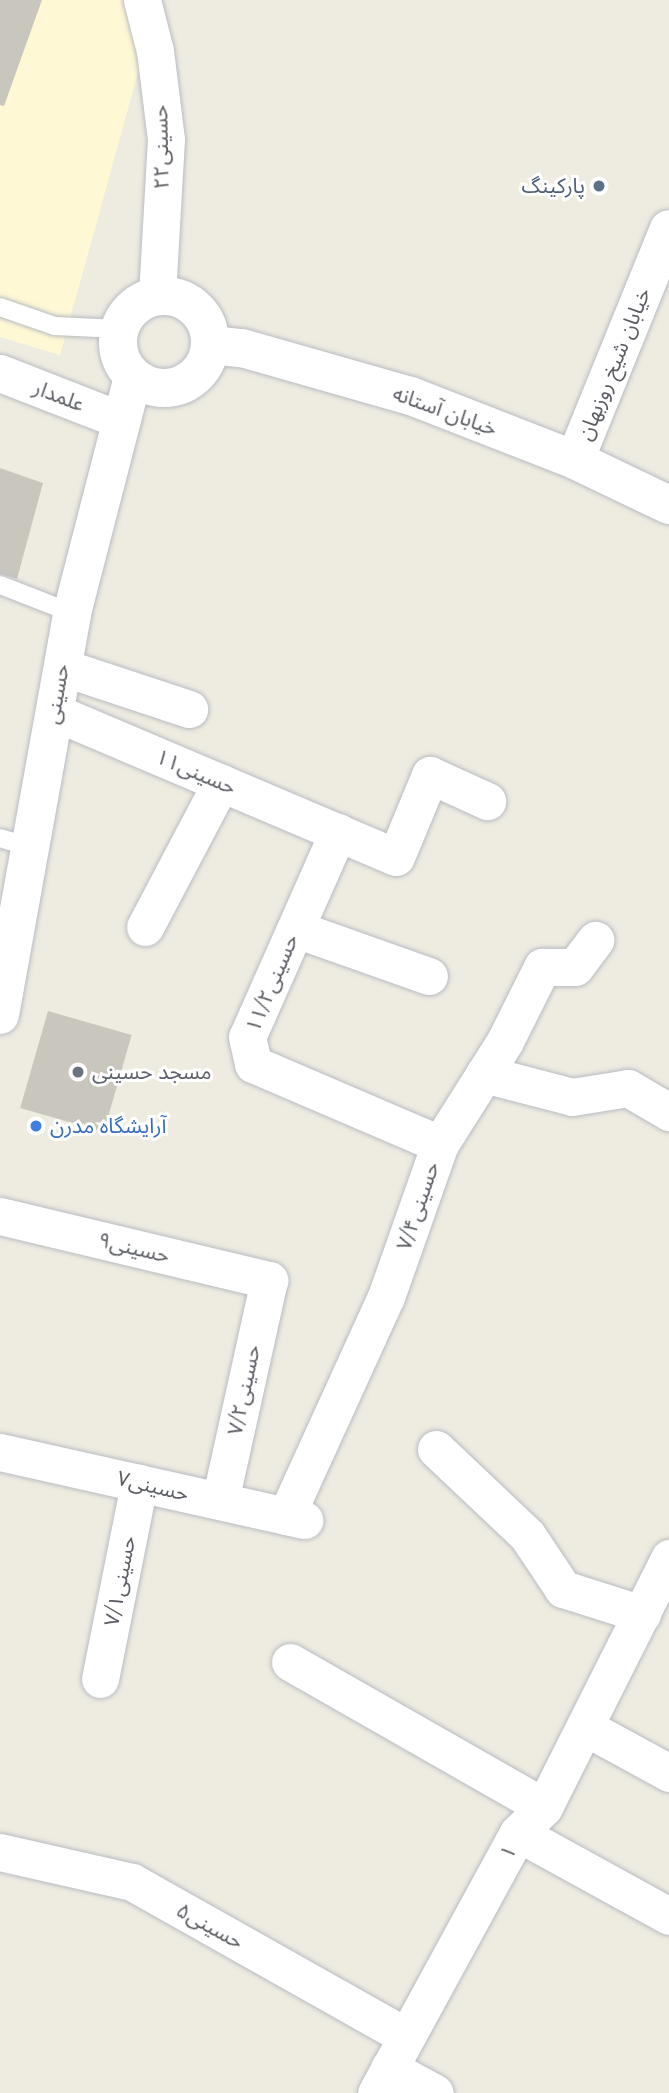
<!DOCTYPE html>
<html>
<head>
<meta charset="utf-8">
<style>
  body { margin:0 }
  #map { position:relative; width:669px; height:2093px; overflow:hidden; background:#eeece1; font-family:Montserrat,"Noto Sans Arabic",sans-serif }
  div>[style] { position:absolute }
  .commercial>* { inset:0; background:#fff8d5 }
  .building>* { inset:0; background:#c9c6be; transform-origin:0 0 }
  .roads { filter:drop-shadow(0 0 2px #b9bbc1) drop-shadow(0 0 2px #b9bbc1) }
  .service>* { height:18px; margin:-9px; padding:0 9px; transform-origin:9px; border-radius:9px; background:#fff }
  .minor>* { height:37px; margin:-18.5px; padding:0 18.5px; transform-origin:18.5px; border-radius:18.5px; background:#fff }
  .tertiary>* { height:38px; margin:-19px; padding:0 19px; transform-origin:19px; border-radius:19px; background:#fff }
  .tertiary>.ring { margin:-19px; padding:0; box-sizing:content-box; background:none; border:38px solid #fff; border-radius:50% }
  .dots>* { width:19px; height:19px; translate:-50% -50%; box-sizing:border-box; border:4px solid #fff; border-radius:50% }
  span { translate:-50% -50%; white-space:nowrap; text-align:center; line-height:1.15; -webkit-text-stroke:6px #fff; paint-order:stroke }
  .street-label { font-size:21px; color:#5a5d63 }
  .service-label { font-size:21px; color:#4e5e75 }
  .right { translate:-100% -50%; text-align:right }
  .worship-label { font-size:21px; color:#5b616d }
  .left { translate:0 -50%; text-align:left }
  .shop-label { font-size:21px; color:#366cbe }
</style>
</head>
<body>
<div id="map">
  <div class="commercial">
    <div style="clip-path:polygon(0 0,158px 0,60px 355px,0 337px)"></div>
  </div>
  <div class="building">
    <div style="clip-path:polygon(0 0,42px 0,4px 106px,0 105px)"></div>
    <div style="clip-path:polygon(0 468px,43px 483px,17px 579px,0 574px)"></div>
    <div style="left:48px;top:1011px;width:87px;height:101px;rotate:16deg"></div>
  </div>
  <div class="roads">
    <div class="service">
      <div style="left:0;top:307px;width:58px;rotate:19.1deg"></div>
      <div style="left:55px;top:326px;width:64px;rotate:2.7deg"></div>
      <div style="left:0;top:585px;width:77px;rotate:21.3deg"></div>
      <div style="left:0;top:838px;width:31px;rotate:17deg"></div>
    </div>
    <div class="minor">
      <div style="left:142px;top:0;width:53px;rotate:75.7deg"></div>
      <div style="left:155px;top:51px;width:89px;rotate:82.9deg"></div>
      <div style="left:166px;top:139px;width:157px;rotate:93.3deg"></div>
      <div style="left:0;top:373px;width:127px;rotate:21.3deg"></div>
      <div style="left:62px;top:667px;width:134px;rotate:18.3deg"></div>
      <div style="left:54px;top:712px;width:371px;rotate:23deg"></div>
      <div style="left:396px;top:857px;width:89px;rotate:-67.5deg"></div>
      <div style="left:430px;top:775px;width:63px;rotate:24.5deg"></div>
      <div style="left:338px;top:832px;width:224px;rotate:113.9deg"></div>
      <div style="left:247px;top:1037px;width:28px;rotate:77deg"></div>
      <div style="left:253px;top:1064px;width:203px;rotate:23.2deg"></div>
      <div style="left:145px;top:927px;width:163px;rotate:-62.2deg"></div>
      <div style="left:296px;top:929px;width:141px;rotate:19.5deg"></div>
      <div style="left:484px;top:1074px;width:91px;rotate:14.6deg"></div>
      <div style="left:572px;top:1097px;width:57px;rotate:-9.1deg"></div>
      <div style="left:628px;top:1088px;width:48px;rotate:30.3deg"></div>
      <div style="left:0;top:1216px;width:277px;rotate:13.4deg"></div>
      <div style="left:269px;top:1280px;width:226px;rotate:102.5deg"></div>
      <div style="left:436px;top:1449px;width:125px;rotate:43.4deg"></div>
      <div style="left:527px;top:1535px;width:65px;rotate:56.3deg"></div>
      <div style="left:563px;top:1589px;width:83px;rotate:17.6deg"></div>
      <div style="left:0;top:1452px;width:312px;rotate:12.6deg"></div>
      <div style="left:286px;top:1516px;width:241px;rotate:-65.5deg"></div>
      <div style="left:386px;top:1297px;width:162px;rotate:-70.6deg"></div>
      <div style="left:440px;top:1144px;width:122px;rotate:-57.7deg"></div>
      <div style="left:505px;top:1041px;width:83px;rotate:-63.4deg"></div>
      <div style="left:542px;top:967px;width:33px"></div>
      <div style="left:575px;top:967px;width:34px;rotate:-53deg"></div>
      <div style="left:290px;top:1662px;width:292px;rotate:29.7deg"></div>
      <div style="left:100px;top:1679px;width:200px;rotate:-78.7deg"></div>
      <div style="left:585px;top:1727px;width:96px;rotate:28.7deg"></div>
      <div style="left:518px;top:1833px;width:172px;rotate:28.8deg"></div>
      <div style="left:0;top:1852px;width:135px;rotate:12.8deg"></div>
      <div style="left:132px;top:1882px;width:313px;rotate:29.4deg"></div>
      <div style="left:389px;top:2068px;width:52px;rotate:28.5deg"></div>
      <div style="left:376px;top:2093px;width:296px;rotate:-61.4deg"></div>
      <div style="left:518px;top:1833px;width:37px;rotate:-45deg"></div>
      <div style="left:544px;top:1807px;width:279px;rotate:-63.3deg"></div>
    </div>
    <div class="tertiary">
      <div class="ring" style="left:118px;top:296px;width:54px;height:54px"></div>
      <div style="left:211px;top:345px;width:31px;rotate:6deg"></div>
      <div style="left:242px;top:348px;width:176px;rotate:15.9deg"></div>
      <div style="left:411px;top:396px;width:176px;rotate:21.3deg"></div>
      <div style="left:575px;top:460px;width:104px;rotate:25.6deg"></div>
      <div style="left:575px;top:460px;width:249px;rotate:-67.9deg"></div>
      <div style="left:0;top:1015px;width:408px;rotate:-79.8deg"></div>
      <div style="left:72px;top:613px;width:244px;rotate:-75.5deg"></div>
    </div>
  </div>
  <div class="dots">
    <div style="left:599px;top:186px;background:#5c6f8a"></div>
    <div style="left:78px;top:1072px;background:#6b7280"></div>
    <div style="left:36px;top:1126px;background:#3f7fe0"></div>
  </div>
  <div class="street-label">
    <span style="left:161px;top:147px;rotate:-91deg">حسینی۲۲</span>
    <span style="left:614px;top:364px;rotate:-68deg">خیابان شیخ روزبهان</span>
    <span style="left:59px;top:396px;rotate:21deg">علمدار</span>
    <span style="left:445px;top:411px;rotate:20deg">خیابان آستانه</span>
    <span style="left:57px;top:694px;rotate:-80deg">حسینی</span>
    <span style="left:196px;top:772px;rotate:23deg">حسینی۱۱</span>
    <span style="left:272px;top:983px;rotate:-67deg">حسینی۱۱/۲</span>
    <span style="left:418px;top:1206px;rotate:-71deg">حسینی۷/۴</span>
    <span style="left:134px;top:1248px;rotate:13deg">حسینی۹</span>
    <span style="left:244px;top:1390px;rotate:-78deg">حسینی۷/۲</span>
    <span style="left:153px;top:1486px;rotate:13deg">حسینی۷</span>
    <span style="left:120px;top:1581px;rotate:-79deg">حسینی۷/۱</span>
    <span style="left:508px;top:1852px;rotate:-61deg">۱</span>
    <span style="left:210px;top:1926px;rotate:29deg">حسینی۵</span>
  </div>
  <div class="service-label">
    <span class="right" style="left:585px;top:186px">پارکینگ</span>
  </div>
  <div class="worship-label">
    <span class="left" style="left:92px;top:1072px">مسجد حسینی</span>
  </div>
  <div class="shop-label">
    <span class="left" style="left:50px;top:1126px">آرایشگاه مدرن</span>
  </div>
</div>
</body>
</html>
